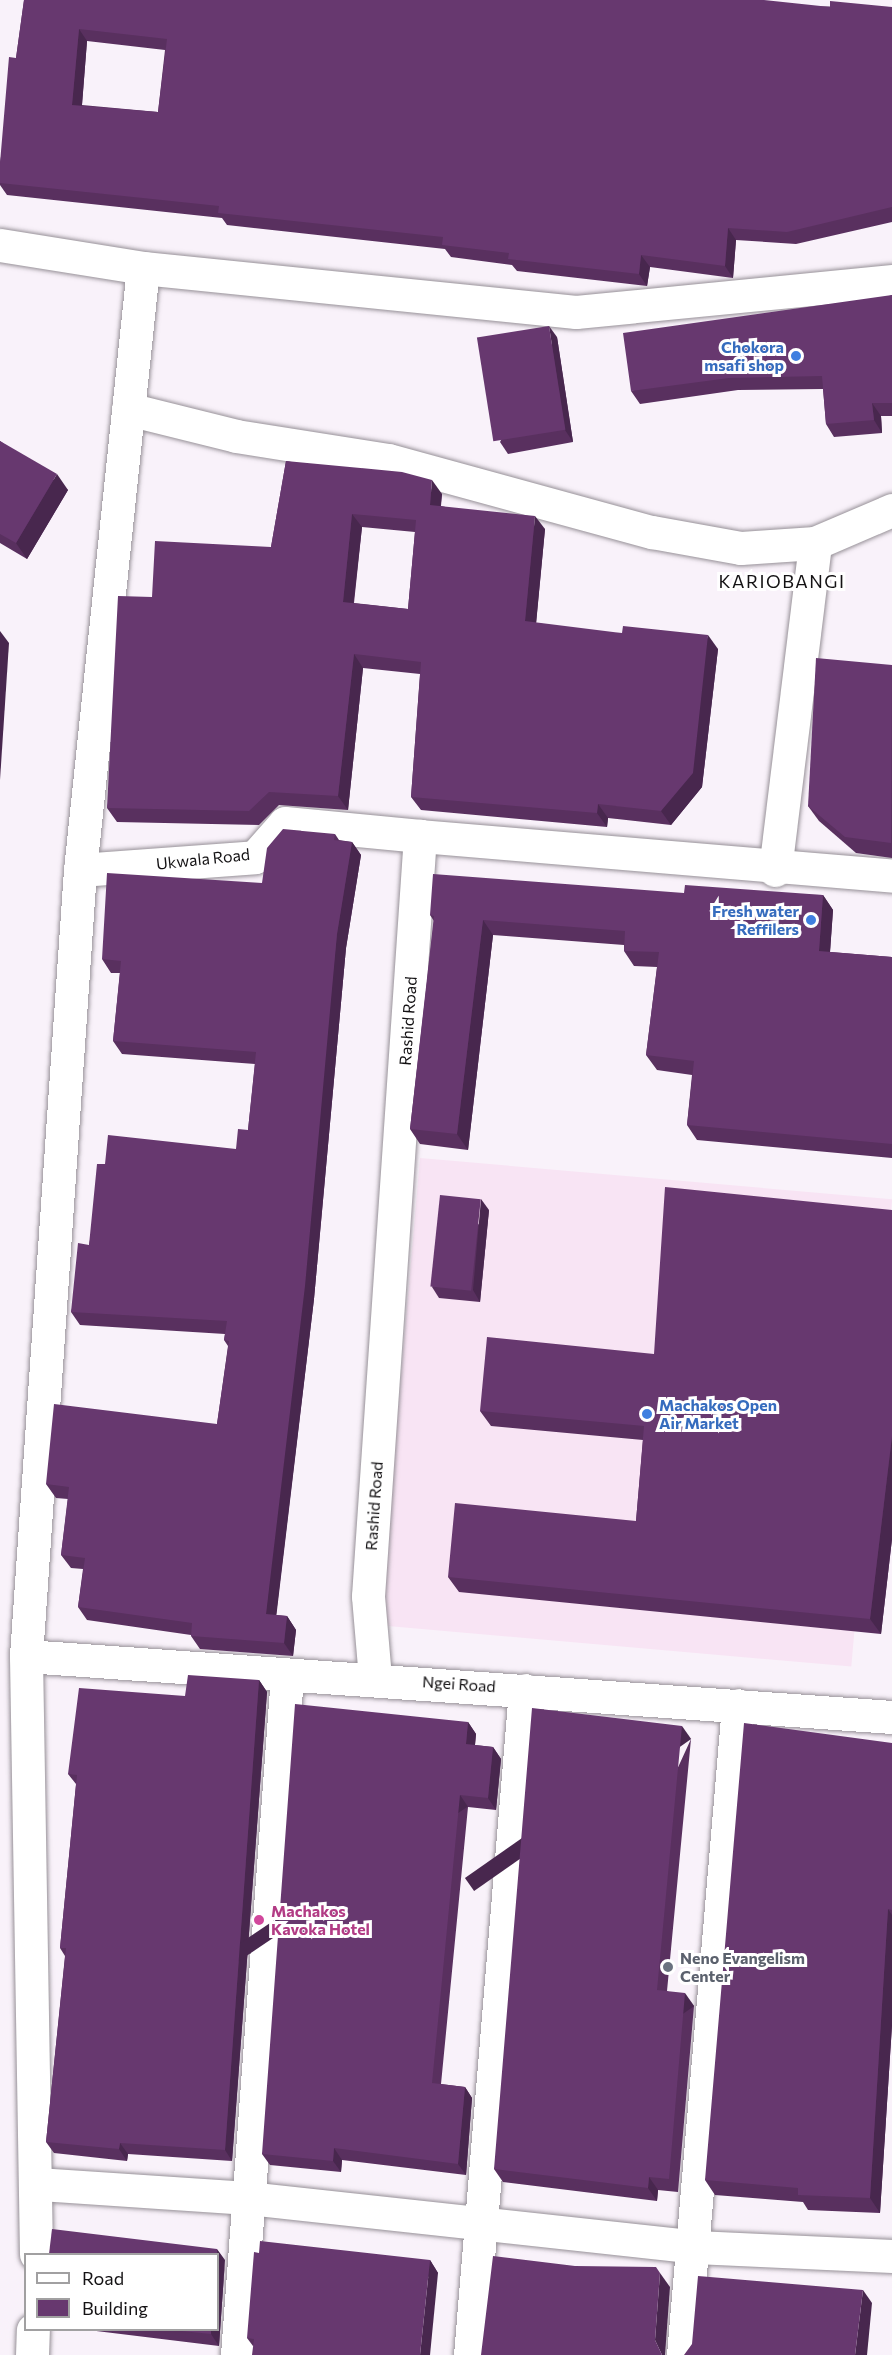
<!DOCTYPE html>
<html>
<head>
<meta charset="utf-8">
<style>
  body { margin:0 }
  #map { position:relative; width:892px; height:2355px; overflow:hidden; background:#f9f2fa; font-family:Commissioner,sans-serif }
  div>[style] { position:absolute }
  .commercial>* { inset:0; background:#f8e4f4; transform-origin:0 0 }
  .roads { filter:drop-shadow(0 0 2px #979198) drop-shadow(0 0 2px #979198) }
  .minor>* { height:33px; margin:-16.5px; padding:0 16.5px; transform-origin:16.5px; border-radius:16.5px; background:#fff }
  .wall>* { inset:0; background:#59305f }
  .shaded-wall>* { inset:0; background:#48274e; transform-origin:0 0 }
  .building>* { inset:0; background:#67386f; transform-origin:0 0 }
  .dots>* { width:16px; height:16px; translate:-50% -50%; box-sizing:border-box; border:3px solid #fff; border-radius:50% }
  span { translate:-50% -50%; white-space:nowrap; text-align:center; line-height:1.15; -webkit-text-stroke:6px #fff; paint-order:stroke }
  .shop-label { font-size:16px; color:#366cbe; font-weight:700 }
  .right { translate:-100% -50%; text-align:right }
  .left { translate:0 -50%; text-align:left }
  .street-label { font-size:16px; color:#141214 }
  .hotel-label { font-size:16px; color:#b23c85; font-weight:700 }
  .worship-label { font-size:16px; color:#5b616d; font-weight:700 }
  .neighbourhood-label { font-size:18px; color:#141214; letter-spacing:1.5px }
  .legend { position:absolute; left:24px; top:2253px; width:195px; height:78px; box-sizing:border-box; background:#fff; border:2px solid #a1a0a1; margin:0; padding:8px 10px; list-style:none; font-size:18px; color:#141214 }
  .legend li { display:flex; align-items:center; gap:12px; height:30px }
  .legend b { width:30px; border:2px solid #a1a0a1 }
</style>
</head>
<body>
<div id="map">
  <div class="commercial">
    <div style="left:420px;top:1158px;width:474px;height:469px;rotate:5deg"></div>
  </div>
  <div class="roads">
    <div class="minor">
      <div style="left:0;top:245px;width:145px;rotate:9.1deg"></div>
      <div style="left:143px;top:268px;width:435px;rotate:5.8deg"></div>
      <div style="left:576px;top:312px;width:318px;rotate:-5.6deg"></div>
      <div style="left:128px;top:409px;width:111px;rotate:14deg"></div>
      <div style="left:236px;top:436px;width:154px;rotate:9deg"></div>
      <div style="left:388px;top:460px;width:274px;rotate:15.3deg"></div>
      <div style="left:652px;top:532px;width:90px;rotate:10.2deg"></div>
      <div style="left:741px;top:548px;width:74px;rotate:-3.9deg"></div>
      <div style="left:815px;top:543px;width:84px;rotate:-23.2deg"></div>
      <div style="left:80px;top:870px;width:175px;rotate:-4.2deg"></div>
      <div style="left:255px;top:857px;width:45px;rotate:-48.6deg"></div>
      <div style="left:285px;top:823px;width:136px;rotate:5.5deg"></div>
      <div style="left:775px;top:870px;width:329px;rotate:-83deg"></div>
      <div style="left:26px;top:1656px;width:868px;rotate:4.03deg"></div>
      <div style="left:375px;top:1678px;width:82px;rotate:-94.9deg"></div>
      <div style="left:368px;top:1596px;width:762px;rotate:-86.09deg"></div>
      <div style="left:420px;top:836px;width:474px;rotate:4.8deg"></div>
      <div style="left:38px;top:2184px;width:209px;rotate:3.8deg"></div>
      <div style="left:247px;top:2198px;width:451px;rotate:6.2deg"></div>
      <div style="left:695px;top:2247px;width:197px;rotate:2.6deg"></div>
      <div style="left:36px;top:2254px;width:598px;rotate:-90.96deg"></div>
      <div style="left:26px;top:1656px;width:788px;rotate:-86.07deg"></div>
      <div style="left:80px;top:870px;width:605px;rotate:-84.03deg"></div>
      <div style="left:32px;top:2355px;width:25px;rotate:-88deg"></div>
      <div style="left:237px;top:2355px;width:681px;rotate:-85.79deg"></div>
      <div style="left:470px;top:2355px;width:667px;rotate:-85.27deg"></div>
      <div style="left:683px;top:2355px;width:652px;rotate:-85.16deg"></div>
    </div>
  </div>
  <div class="wall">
    <div style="clip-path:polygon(evenodd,24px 0,892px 7px,892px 222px,796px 244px,736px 240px,733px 278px,650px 267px,647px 286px,517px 271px,512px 265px,451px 257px,445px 249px,227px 225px,222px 218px,7px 195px,0 185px,0 163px,16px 58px,24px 0,87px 41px,165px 50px,158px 112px,82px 105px,87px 41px)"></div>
    <div style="clip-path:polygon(892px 295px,892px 416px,881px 416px,882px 433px,834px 437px,826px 424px,823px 389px,738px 390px,640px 404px,631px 391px)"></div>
    <div style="clip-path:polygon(557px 337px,573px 442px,508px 454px,500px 442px)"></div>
    <div style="clip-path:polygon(0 441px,68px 490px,27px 559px,0 543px)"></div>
    <div style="clip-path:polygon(evenodd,286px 461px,442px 494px,441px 506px,545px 529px,536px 623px,718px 649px,702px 787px,671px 825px,608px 818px,607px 827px,421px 810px,411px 797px,420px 674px,363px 668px,348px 810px,279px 805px,259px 825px,117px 822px,107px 808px,152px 597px,271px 547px,286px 461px,362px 527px,415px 532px,408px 609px,354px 603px,362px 527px)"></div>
    <div style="clip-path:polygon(892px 665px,892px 858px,856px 853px,819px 821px,808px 806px)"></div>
    <div style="clip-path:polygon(335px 834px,339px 840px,352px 842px,361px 855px,346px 948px,314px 1299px,276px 1615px,287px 1616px,296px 1630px,293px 1656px,200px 1649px,191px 1636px,191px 1635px,87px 1620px,78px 1607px,83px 1569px,71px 1568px,61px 1555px,68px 1499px,56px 1498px,46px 1484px,217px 1424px,228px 1346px,224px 1340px,225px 1334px,80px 1325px,71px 1312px,89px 1245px,105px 1164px,236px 1149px,248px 1130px,255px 1064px,122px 1054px,113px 1041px,120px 973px,111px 973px,102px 959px,262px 883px)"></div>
    <div style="clip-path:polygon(684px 893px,823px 895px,833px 910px,830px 952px,892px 957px,892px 1158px,697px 1140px,687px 1125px,692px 1075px,657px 1070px,646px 1055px,657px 967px,634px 966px,624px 951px,624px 945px,493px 935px,468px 1150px,420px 1144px,410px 1129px,434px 921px,430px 915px)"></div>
    <div style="clip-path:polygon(489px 1210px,480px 1302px,439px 1298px,432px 1287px)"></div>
    <div style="clip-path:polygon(892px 1210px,892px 1539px,881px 1634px,459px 1592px,448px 1577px,636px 1521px,643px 1440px,491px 1426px,480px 1411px,654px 1354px)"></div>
    <div style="clip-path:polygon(259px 1680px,267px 1692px,232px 2161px,128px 2154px,127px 2161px,54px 2153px,46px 2142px,65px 1956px,60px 1948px,76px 1784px,68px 1774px,185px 1696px)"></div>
    <div style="clip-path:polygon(468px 1722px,476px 1734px,475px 1745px,493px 1747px,501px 1759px,496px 1810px,468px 1807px,441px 2084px,465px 2087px,472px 2098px,466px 2175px,342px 2160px,341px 2172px,270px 2165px,262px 2154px)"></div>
    <div style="clip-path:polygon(691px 1739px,667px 1991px,694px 2006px,678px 2192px,658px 2190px,657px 2201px,503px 2182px,494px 2169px)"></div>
    <div style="clip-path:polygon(892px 1743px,892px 2025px,880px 2213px,808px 2210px,803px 2202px,715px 2195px,705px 2180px)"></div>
    <div style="clip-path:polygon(225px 2260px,219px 2346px,88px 2330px,218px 2330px)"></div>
    <div style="clip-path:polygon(430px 2260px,438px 2273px,253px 2346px,247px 2338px)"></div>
  </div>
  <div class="shaded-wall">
    <div style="clip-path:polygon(79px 29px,87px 41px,81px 117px,72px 105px)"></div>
    <div style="clip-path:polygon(728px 228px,736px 240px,733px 278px,725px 266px)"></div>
    <div style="clip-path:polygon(641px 255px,650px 267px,647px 286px,639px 274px)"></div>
    <div style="clip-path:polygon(549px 326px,557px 337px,573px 442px,565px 430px)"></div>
    <div style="clip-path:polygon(872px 403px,881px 416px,882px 433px,874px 420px)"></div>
    <div style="clip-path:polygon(57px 474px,68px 490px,27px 559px,16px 543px)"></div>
    <div style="clip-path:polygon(432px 480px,442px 494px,439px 519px,430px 505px)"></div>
    <div style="clip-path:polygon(352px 514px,362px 527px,352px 616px,343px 602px)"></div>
    <div style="clip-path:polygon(535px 516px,545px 529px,535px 635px,525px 621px)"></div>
    <div style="clip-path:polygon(0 631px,9px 643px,0 780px)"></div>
    <div style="clip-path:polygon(708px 635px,718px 649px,702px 787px,671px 825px,661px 811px)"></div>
    <div style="clip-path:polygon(354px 654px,363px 668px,348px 810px,338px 796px)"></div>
    <div style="clip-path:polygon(598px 804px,608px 818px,607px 827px,597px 813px)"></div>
    <div style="clip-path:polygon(352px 842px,361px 855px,346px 948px,314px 1299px,275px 1627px,266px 1614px,337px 934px)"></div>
    <div style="clip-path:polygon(823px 895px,833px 910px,829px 966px,819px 951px)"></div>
    <div style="clip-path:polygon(483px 920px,493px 935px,468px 1150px,457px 1134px)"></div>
    <div style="clip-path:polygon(481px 1199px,489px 1210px,480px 1302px,473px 1290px)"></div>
    <div style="clip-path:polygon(892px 1437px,892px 1539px,881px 1634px,870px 1619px)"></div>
    <div style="clip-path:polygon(287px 1616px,296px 1630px,293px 1656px,284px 1643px)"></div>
    <div style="clip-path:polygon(259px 1680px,267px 1692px,232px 2161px,225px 2150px)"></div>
    <div style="clip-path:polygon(468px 1722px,476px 1734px,474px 1755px,466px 1744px)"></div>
    <div style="left:682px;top:1726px;width:16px;height:265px;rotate:55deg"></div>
    <div style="clip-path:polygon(493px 1747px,501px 1759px,496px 1810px,488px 1798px)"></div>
    <div style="left:460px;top:1795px;width:14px;height:289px;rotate:56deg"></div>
    <div style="clip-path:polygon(888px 1909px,892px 1915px,892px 2025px,880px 2213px,870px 2198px)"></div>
    <div style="left:685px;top:1993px;width:16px;height:187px;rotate:55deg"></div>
    <div style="clip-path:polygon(465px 2087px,472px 2098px,466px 2175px,458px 2164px)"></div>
    <div style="clip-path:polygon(120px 2143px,128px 2154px,127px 2161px,119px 2149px)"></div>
    <div style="clip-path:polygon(334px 2148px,342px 2160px,341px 2172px,333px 2161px)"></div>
    <div style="clip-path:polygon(649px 2177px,658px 2190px,657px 2201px,648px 2188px)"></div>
    <div style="clip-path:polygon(217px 2249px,225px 2260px,219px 2346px,211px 2334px,211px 2330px,218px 2330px)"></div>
    <div style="clip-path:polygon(430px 2260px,438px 2273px,430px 2355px,420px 2355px)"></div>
    <div style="clip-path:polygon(660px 2273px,670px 2287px,665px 2355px,662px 2355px,655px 2340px)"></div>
    <div style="clip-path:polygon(863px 2290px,872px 2303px,867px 2355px,855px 2355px)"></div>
  </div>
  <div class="building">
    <div style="clip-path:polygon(evenodd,24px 0,764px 0,830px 7px,830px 1px,892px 7px,892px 207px,787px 232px,728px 228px,725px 266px,641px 255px,639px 274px,508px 259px,509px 253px,442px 245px,443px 237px,218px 213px,219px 206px,0 183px,0 163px,9px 57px,16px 58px,24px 0,79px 29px,167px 39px,158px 112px,72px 105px,79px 29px)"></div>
    <div style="clip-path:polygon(892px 295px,892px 403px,872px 403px,874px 420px,826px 424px,822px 376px,729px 378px,631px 391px,623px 333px)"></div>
    <div style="left:549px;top:326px;width:105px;height:73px;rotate:81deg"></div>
    <div style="clip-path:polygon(0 441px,57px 474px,16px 543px,0 534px)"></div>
    <div style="clip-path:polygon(evenodd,286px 461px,402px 472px,432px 480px,430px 505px,535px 516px,525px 621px,622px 633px,623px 626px,708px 635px,693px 773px,661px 811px,598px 804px,597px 813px,411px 797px,421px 662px,354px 654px,338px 796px,269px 792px,249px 811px,107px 808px,118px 596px,152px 597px,155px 541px,271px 547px,286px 461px,352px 514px,416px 520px,408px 609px,343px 602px,352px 514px)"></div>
    <div style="clip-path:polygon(816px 658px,892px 665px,891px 843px,845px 837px,808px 806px)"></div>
    <div style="clip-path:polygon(283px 829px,335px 834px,334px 840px,352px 842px,337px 934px,305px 1286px,266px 1614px,287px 1616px,284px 1643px,191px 1636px,192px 1623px,78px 1607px,85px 1558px,61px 1555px,69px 1487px,46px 1484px,54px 1404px,217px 1424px,229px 1341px,224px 1340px,227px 1321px,71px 1312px,78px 1243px,89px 1245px,97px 1164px,105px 1164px,108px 1135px,236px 1149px,238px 1129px,248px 1130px,256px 1052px,113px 1041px,121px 961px,102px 959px,107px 873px,262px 883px,267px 848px)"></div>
    <div style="clip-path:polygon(433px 874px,684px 893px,685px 885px,823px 895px,819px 951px,892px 957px,892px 1144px,687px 1125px,694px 1061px,646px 1055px,659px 952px,624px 951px,625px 931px,483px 920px,457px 1134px,410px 1129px,434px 916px,430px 915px)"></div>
    <div style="clip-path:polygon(665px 1187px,892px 1210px,892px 1436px,870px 1619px,448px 1577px,455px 1503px,636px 1521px,644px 1426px,480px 1411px,487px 1337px,654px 1354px)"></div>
    <div style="left:440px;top:1195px;width:41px;height:92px;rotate:6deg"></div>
    <div style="clip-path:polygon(188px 1675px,259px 1680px,225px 2150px,120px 2143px,119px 2149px,46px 2142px,66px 1948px,60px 1948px,77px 1775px,68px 1774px,79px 1688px,185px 1696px)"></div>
    <div style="clip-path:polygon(295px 1704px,468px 1722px,466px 1744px,493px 1747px,488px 1798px,460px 1795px,432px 2083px,465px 2087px,458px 2164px,334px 2148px,333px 2161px,262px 2154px)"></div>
    <div style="clip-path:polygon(532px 1708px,682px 1726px,657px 1990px,685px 1993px,669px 2179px,649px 2177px,648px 2188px,494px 2169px)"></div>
    <div style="clip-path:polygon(744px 1723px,892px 1743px,892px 1910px,888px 1909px,870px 2198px,798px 2195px,798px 2188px,705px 2180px)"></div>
    <div style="clip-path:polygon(52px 2229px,217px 2249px,217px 2254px,49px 2254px)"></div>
    <div style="clip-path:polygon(260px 2241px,430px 2260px,420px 2355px,252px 2355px,254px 2339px,247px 2338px,254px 2252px,259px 2253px)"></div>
    <div style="clip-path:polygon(493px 2256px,575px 2266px,656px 2267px,660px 2273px,655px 2340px,662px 2355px,481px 2355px)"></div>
    <div style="clip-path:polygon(698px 2276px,863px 2290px,855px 2355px,684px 2355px,692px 2344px)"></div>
    <div style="clip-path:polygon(172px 2330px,211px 2330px,211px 2334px)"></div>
  </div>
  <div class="dots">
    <div style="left:796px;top:356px;background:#3f7fe0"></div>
    <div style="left:811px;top:920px;background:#3f7fe0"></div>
    <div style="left:647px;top:1414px;background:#3f7fe0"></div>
    <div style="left:259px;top:1920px;background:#d1479c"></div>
    <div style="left:668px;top:1967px;background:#6b7280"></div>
  </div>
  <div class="shop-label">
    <span class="right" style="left:784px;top:356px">Chokora<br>msafi shop</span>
    <span class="right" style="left:799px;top:920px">Fresh water<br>Reffilers</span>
    <span class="left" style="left:659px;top:1414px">Machakos Open<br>Air Market</span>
  </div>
  <div class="street-label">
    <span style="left:203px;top:859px;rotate:-6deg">Ukwala Road</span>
    <span style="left:408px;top:1021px;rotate:-86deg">Rashid Road</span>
    <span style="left:374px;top:1506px;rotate:-86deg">Rashid Road</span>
    <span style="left:459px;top:1684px;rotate:4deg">Ngei Road</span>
  </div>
  <div class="hotel-label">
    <span class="left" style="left:271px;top:1920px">Machakos<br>Kavoka Hotel</span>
  </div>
  <div class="worship-label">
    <span class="left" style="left:680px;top:1967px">Neno Evangelism<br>Center</span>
  </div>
  <div class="neighbourhood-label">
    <span style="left:782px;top:581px">KARIOBANGI</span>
  </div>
  <ul class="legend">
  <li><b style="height:8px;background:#fff"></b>Road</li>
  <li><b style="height:16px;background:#67386f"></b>Building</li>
  </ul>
</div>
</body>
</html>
